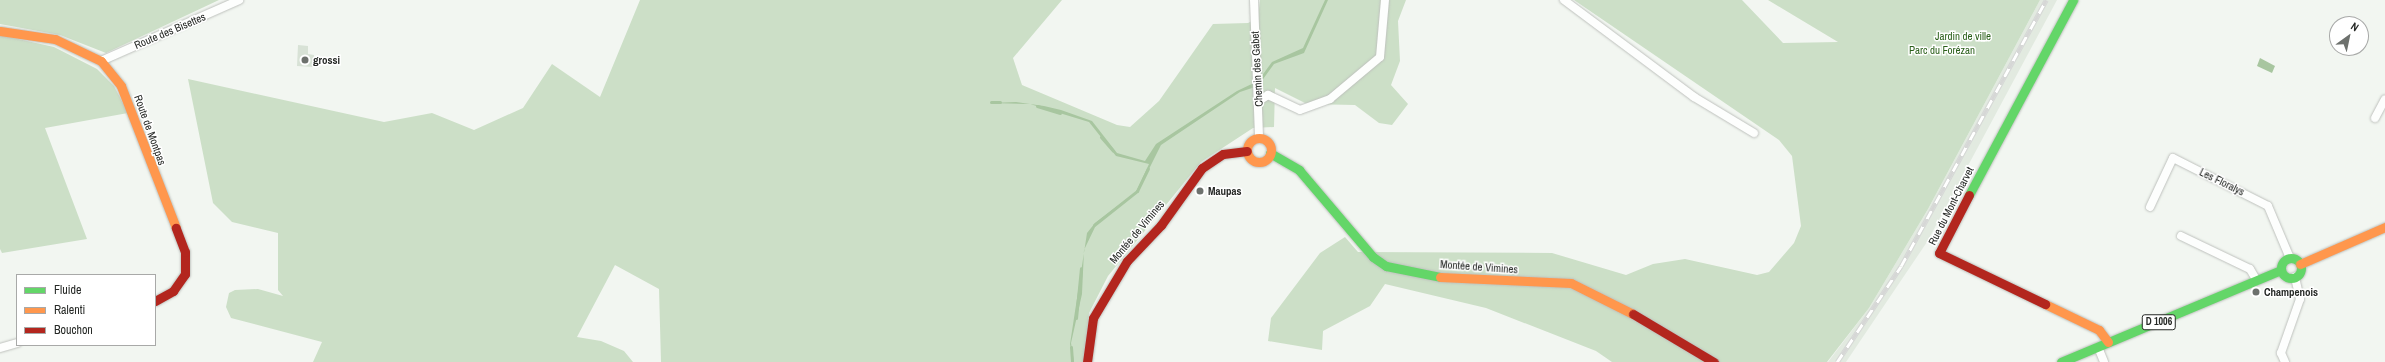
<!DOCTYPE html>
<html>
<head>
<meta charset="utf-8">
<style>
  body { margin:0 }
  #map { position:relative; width:2385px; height:362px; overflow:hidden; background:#f2f6f1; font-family:"Archivo Narrow",sans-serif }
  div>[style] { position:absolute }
  .built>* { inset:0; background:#e2eae0 }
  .green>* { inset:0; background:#ccdfc7 }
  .water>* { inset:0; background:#a8c6a0 }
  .stream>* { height:3px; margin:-1.5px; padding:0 1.5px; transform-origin:1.5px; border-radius:1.5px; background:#a8c6a0 }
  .building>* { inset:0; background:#d8e2d6 }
  .roads { filter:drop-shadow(0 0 1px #bec1bd) drop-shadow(0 0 1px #bec1bd) }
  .street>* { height:8px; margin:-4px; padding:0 4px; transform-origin:4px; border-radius:4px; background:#fdfefd }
  .fast>* { height:9px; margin:-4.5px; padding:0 4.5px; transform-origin:4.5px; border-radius:4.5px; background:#63d668 }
  .fast>.ring { margin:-4.5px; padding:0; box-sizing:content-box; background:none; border:9px solid #63d668; border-radius:50% }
  .slow>* { height:9px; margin:-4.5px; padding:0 4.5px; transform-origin:4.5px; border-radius:4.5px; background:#ff974d }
  .slow>.ring { margin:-4.5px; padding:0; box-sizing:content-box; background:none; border:9px solid #ff974d; border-radius:50% }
  .jam>* { height:9px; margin:-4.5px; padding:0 4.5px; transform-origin:4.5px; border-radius:4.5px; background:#b3261e }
  .rail>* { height:4.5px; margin-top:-2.25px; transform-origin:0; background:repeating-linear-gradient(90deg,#fff 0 9px,#d6d7d6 0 18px); box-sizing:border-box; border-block:1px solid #d6d7d6 }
  .dots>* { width:11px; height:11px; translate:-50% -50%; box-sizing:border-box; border:2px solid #fff; border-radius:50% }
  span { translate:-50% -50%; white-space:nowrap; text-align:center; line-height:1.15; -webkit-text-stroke:3px #fff; paint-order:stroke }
  .shield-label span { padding:1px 3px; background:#fff; border:1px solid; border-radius:3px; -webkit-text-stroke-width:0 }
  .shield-label { font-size:10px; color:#262926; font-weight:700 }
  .street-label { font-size:11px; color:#262926 }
  .park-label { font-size:11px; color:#2a5f1a }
  .poi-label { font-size:11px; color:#262926; font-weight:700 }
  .left { translate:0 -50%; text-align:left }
  .legend { position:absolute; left:16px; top:274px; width:140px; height:72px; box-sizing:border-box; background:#fff; border:1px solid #a8a9a8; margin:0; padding:5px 7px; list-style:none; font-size:12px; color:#262926 }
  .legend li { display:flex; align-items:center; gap:8px; height:20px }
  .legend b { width:20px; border:1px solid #a8a9a8 }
  .north { position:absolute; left:2329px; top:16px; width:40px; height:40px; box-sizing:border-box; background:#fff; border:1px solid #a8a9a8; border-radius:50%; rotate:33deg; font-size:11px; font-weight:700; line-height:16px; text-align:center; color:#262926 }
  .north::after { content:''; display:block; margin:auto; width:14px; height:18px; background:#6d716d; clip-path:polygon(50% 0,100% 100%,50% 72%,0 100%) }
</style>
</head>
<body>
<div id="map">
  <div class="built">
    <div style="clip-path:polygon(2040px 0,2057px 0,1927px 242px,1846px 362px,1828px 362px,1869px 308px,1928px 209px)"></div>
  </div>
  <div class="green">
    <div style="clip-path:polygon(0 0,219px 0,106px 53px,60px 35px,0 24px)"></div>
    <div style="clip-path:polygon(640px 0,1062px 0,1013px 58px,1022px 85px,1117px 125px,1130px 127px,1159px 101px,1213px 24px,1248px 23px,1258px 18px,1260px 0,1406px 0,1398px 21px,1400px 61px,1391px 85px,1408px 104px,1392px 125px,1379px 123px,1355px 105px,1307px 104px,1275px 88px,1274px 127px,1253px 128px,1201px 162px,1108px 276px,1089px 313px,1085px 362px,661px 362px,659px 289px,615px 265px,577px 337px,601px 341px,624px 351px,633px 362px,313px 362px,322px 342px,231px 318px,226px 307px,229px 293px,235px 290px,258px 289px,283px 296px,278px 290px,278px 233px,232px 222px,213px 203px,188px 79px,384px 122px,432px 113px,474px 130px,523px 108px,552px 64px,600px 97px)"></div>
    <div style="clip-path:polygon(1574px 0,1742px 0,1783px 43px,1838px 42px,1768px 0,2040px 0,1928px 209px,1869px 308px,1827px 362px,1612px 362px,1596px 351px,1486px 308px,1385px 284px,1370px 306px,1323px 331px,1322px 350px,1268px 341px,1271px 318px,1320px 253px,1345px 237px,1358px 252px,1552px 253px,1626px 275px,1653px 264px,1685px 259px,1757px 275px,1769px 272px,1794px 243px,1801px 226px,1792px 156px,1779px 140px)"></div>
    <div style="clip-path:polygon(0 35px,54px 47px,97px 69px,114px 86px,128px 113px,45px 128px,87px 239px,2px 253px,0 249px)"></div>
  </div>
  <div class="water">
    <div style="clip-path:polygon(1325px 0,1328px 0,1304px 53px,1274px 64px,1258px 86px,1240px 92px,1161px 145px,1138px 191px,1097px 223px,1084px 250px,1082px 294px,1071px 343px,1074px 362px,1073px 362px,1070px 344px,1087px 233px,1095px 223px,1136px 192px,1149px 164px,1116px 156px,1089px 122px,1030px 104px,990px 103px,1016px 102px,1044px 106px,1061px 110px,1092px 121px,1117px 153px,1145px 161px,1156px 144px,1237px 91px,1258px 81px,1272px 62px,1303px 48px)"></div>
    <div style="clip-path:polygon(2260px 58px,2275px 66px,2272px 73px,2257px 66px)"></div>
  </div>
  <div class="stream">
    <div style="left:991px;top:102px;width:9px"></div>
    <div style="left:1037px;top:106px;width:24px;rotate:17deg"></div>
    <div style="left:1101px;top:137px;width:18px;rotate:49deg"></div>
    <div style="left:1094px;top:225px;width:55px;rotate:-38.3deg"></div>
    <div style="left:1137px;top:191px;width:25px;rotate:-64deg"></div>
    <div style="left:1076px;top:318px;width:50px;rotate:-84.3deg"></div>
    <div style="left:1071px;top:347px;width:15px;rotate:86deg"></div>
  </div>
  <div class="building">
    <div style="clip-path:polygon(298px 45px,308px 46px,308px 54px,314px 55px,313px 67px,297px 66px)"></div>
  </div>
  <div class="roads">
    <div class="street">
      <div style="left:1254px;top:0;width:138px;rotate:87.9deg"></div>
      <div style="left:1564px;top:0;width:162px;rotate:36.7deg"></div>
      <div style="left:1694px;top:97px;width:70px;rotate:31deg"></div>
      <div style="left:101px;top:61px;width:151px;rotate:-23.8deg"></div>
      <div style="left:1259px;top:101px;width:11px;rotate:-34deg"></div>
      <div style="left:1268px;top:95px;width:35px;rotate:25deg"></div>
      <div style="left:1300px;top:110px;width:32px;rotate:-20deg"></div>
      <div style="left:1330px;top:99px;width:65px;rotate:-40deg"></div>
      <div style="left:1380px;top:57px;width:57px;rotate:-85deg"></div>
      <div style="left:2375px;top:118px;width:21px;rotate:-62deg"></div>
      <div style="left:2150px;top:207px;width:54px;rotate:-64.9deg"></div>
      <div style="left:2173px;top:158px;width:106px;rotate:26.8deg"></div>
      <div style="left:2268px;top:206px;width:56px;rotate:67.1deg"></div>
      <div style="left:2181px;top:236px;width:76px;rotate:25.6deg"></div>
      <div style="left:2250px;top:269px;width:14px;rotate:60deg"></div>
      <div style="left:2098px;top:347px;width:16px;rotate:68deg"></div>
      <div style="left:0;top:348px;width:18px;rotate:-16deg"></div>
      <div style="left:2285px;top:362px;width:10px;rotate:-114deg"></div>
      <div style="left:2281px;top:353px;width:57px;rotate:-70.6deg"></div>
      <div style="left:2300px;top:299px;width:23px;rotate:-103deg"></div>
    </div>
    <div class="fast">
      <div style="left:1270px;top:153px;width:34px;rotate:30deg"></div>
      <div style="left:1299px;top:170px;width:114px;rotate:49.6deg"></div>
      <div style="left:1373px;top:257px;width:16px;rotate:35deg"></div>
      <div style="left:1386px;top:266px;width:55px;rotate:11.5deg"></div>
      <div style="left:1969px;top:195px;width:221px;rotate:-61.9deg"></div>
      <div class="ring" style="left:2281px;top:258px;width:11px;height:11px"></div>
      <div style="left:2061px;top:362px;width:238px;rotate:-22.7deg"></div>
    </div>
    <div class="slow">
      <div style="left:0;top:31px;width:56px;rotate:8.3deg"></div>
      <div style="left:55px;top:39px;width:51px;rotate:25.6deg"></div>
      <div style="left:101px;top:61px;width:32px;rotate:51deg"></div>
      <div style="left:121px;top:86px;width:152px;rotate:68.8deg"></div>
      <div class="ring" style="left:1247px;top:138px;width:15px;height:15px"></div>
      <div style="left:2300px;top:264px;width:93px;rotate:-23.5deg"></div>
      <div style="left:1440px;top:277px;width:131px;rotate:2.6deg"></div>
      <div style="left:1571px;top:283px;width:69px;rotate:26.6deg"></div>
      <div style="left:2045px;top:304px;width:60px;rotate:25.7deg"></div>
      <div style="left:2099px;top:330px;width:15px;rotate:53deg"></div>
    </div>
    <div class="jam">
      <div style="left:1969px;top:195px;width:65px;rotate:117.3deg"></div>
      <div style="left:1939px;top:253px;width:118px;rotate:25.7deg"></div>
      <div style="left:155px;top:301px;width:21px;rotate:-29deg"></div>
      <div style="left:173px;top:291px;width:21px;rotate:-55deg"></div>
      <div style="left:185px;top:274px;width:22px;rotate:-90deg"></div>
      <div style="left:185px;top:252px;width:26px;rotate:-111deg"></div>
      <div style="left:1633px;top:314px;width:94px;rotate:30.7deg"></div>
      <div style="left:1087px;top:362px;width:44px;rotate:-82.2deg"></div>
      <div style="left:1093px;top:318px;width:66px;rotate:-59.2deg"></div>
      <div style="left:1127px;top:261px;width:50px;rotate:-46.6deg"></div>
      <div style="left:1161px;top:225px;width:70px;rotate:-54.3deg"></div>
      <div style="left:1202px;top:168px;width:25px;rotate:-34deg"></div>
      <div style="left:1223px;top:154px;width:24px;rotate:-7deg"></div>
    </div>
  </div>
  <div class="rail">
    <div style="left:1837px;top:362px;width:115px;rotate:-56.3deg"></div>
    <div style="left:1901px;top:266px;width:303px;rotate:-61.4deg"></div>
  </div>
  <div class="dots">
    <div style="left:305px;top:60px;background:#6d716d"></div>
    <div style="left:1200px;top:191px;background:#6d716d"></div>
    <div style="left:2256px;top:292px;background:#6d716d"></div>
  </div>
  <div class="shield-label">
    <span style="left:2159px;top:322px">D 1006</span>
  </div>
  <div class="street-label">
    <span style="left:170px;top:31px;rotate:-23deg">Route des Bisettes</span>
    <span style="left:1257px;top:69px;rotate:-93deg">Chemin des Gabet</span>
    <span style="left:150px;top:130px;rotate:70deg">Route de Montpas</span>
    <span style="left:2222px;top:182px;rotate:26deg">Les Floralys</span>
    <span style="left:1951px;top:206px;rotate:-63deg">Rue du Mont-Charvet</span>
    <span style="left:1137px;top:232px;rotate:-50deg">Montée de Vimines</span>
    <span style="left:1479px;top:267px;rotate:4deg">Montée de Vimines</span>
  </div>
  <div class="park-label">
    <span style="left:1963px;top:36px">Jardin de ville</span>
    <span style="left:1942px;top:50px">Parc du Forézan</span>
  </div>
  <div class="poi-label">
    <span class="left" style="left:313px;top:60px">grossi</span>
    <span class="left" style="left:1208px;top:191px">Maupas</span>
    <span class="left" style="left:2264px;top:292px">Champenois</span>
  </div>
  <ul class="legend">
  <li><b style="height:5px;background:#63d668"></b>Fluide</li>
  <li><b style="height:5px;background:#ff974d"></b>Ralenti</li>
  <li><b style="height:5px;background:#b3261e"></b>Bouchon</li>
  </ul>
  <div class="north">N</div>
</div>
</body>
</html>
